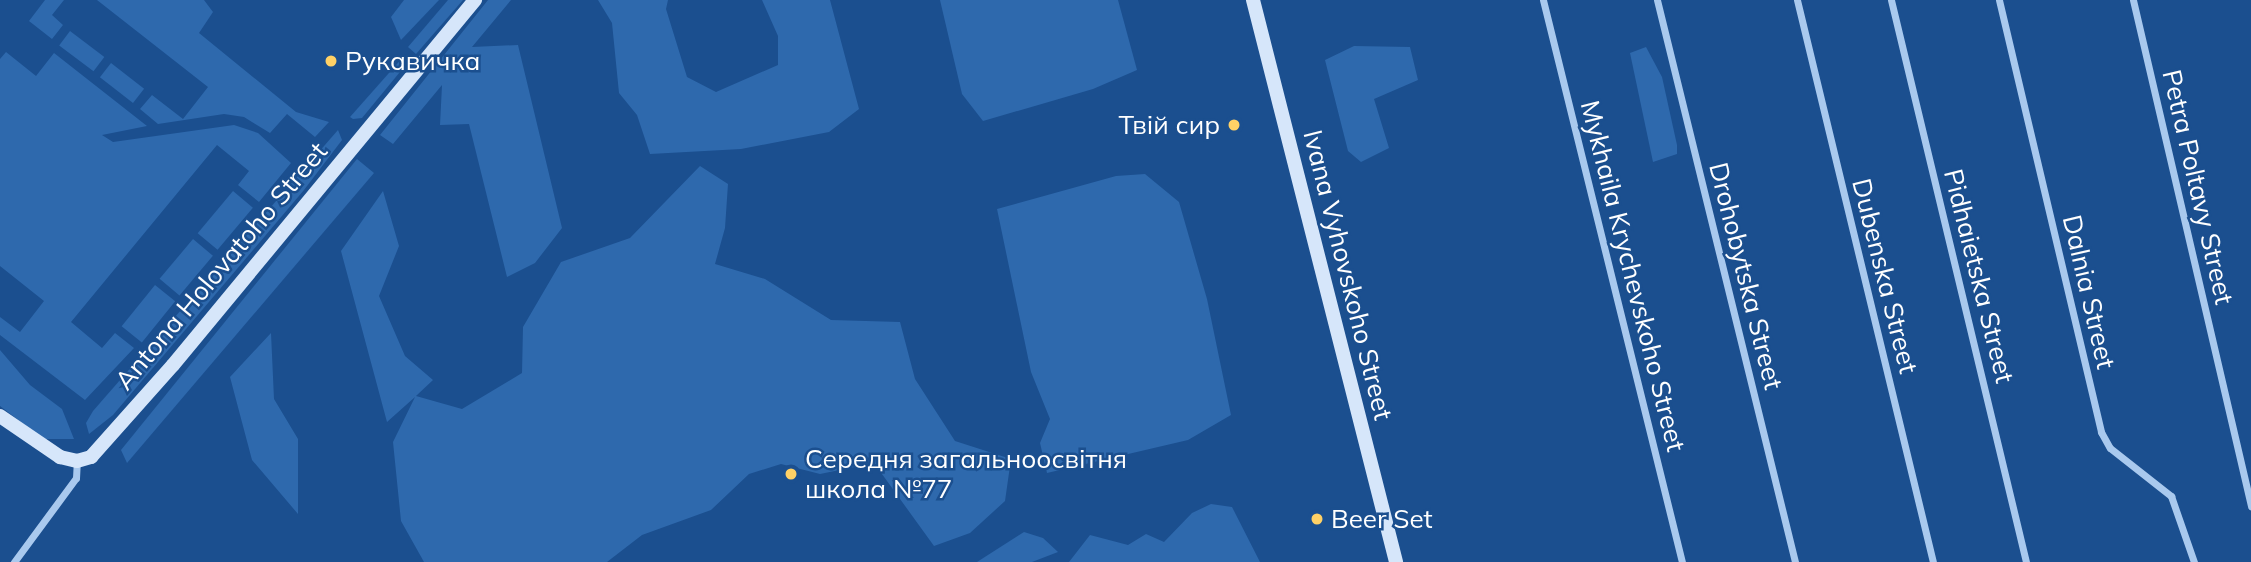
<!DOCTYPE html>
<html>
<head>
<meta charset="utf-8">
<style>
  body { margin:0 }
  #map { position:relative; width:2251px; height:562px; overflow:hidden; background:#1b4f8f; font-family:Mulish,sans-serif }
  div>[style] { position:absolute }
  .green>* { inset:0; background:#2e69ad; transform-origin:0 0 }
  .street>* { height:7px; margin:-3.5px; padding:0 3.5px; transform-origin:3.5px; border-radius:3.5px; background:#a9c9ee }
  .secondary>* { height:14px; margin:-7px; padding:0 7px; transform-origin:7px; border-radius:7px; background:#d6e6fa }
  .dots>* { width:19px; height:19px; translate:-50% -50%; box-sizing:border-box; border:4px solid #1b4f8f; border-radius:50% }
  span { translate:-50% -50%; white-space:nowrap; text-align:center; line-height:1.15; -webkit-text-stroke:5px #1b4f8f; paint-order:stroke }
  .poi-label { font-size:26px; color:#fff }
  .left { translate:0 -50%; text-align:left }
  .right { translate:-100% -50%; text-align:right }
  .street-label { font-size:26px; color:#fff }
</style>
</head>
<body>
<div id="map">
  <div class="green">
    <div style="clip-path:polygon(45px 0,64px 0,52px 15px,63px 25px,52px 39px,29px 21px)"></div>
    <div style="clip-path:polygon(97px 0,204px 0,213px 12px,199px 33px,296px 112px,329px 122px,315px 137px,287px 114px,270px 133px,244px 117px,224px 114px,158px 124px,140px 109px,152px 95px,183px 119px,208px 87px)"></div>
    <div style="clip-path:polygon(404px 0,439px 0,401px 40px,391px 17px)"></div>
    <div style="clip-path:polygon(448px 0,463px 0,416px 54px,408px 47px)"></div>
    <div style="clip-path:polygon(488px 0,511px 0,472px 47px,518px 45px,562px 228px,535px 263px,507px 277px,469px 124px,440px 125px,442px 85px,393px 144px,380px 135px)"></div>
    <div style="clip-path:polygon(598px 0,668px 0,666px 9px,687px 77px,716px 92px,778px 65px,778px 36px,762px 0,830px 0,859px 109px,829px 132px,741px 149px,650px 154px,637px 115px,619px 93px,612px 23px)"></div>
    <div style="clip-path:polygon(940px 0,1118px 0,1137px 70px,1093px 89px,983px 121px,962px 94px)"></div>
    <div style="left:70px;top:31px;width:43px;height:18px;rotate:37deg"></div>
    <div style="clip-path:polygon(1354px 46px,1410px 47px,1418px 80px,1374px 99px,1389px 148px,1361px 162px,1348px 151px,1325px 60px)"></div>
    <div style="clip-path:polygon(1646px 47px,1662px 77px,1677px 145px,1677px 154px,1653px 162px,1630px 53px)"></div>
    <div style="clip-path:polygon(6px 52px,36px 76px,54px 53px,147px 126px,102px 135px,113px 142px,234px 125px,258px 133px,291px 163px,259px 202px,238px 185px,249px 171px,217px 145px,71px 322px,102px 348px,115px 333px,134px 348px,85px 400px,0 335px,0 317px,20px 332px,44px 301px,0 266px,0 59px)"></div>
    <div style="clip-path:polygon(404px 56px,409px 61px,362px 118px,353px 119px,350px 117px)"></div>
    <div style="left:111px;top:63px;width:42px;height:18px;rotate:38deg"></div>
    <div style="clip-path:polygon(338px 130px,342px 140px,304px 190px,113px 415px,89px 434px,86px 423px,93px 411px)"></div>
    <div style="clip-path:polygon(357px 159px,374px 173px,127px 463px,121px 450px)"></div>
    <div style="clip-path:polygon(700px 166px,728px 184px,725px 228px,715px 264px,765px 279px,831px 320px,900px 322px,915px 379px,955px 441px,1011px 459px,1005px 501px,970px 533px,934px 546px,874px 463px,820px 474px,781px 464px,749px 474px,711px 510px,642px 535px,607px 562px,424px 562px,401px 521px,393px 442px,415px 397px,387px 422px,341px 251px,383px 191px,399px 246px,379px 296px,405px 356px,433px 380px,416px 396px,462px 409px,522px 373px,523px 327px,561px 262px,630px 238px)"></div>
    <div style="clip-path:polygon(1145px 174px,1179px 202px,1207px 299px,1231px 415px,1188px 440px,1047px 473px,1040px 443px,1050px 419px,1031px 372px,997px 209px,1116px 176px)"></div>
    <div style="left:233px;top:191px;width:26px;height:55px;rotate:40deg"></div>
    <div style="left:193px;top:239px;width:26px;height:52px;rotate:40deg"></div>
    <div style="left:155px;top:285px;width:26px;height:53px;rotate:39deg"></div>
    <div style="clip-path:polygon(271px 333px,274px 399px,298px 439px,298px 514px,252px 460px,230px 377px)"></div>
    <div style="clip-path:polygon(0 350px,30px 385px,62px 409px,74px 439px,43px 439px,0 406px)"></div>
    <div style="clip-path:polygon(1211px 504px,1232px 507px,1260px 562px,1069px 562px,1090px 535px,1128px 545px,1146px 534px,1164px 542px,1192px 513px)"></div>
    <div style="clip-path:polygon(1024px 532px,1043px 538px,1058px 552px,1032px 562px,977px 562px)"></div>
  </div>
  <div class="street">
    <div style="left:1543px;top:0;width:579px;rotate:76.11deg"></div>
    <div style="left:1657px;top:0;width:579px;rotate:76.2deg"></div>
    <div style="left:1797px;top:0;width:578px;rotate:76.4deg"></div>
    <div style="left:1891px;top:0;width:578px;rotate:76.49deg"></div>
    <div style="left:1999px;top:0;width:444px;rotate:76.7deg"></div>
    <div style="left:2101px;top:432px;width:18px;rotate:61deg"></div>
    <div style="left:2110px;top:448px;width:78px;rotate:38.2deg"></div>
    <div style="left:2171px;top:496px;width:70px;rotate:70.8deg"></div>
    <div style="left:2133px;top:0;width:520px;rotate:76.87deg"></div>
    <div style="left:14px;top:562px;width:104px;rotate:-53.6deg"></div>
    <div style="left:76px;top:478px;width:17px;rotate:-87deg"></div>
  </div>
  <div class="secondary">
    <div style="left:1253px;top:0;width:580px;rotate:75.72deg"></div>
    <div style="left:0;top:416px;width:73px;rotate:34.3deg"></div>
    <div style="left:60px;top:457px;width:17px;rotate:13deg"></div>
    <div style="left:77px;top:461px;width:15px;rotate:-16deg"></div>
    <div style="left:91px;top:457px;width:123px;rotate:-48.3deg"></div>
    <div style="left:173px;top:365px;width:474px;rotate:-50.4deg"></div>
  </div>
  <div class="dots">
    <div style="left:331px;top:61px;background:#ffd166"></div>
    <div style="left:1234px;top:125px;background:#ffd166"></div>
    <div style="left:791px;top:474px;background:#ffd166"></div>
    <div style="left:1317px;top:519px;background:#ffd166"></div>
  </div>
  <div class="poi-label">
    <span class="left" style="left:345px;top:61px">Рукавичка</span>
    <span class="right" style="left:1220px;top:125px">Твій сир</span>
    <span class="left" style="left:805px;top:474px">Середня загальноосвітня<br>школа №77</span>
    <span class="left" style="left:1331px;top:519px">Beer Set</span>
  </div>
  <div class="street-label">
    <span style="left:2198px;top:187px;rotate:77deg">Petra Poltavy Street</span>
    <span style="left:221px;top:266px;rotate:-50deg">Antona Holovatoho Street</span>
    <span style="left:1348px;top:275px;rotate:76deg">Ivana Vyhovskoho Street</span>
    <span style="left:1633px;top:276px;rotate:76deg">Mykhaila Krychevskoho Street</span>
    <span style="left:1746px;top:276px;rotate:76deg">Drohobytska Street</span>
    <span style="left:1885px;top:276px;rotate:76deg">Dubenska Street</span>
    <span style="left:1979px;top:276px;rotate:76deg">Pidhaietska Street</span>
    <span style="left:2089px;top:292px;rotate:77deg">Dalnia Street</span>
  </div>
</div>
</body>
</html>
